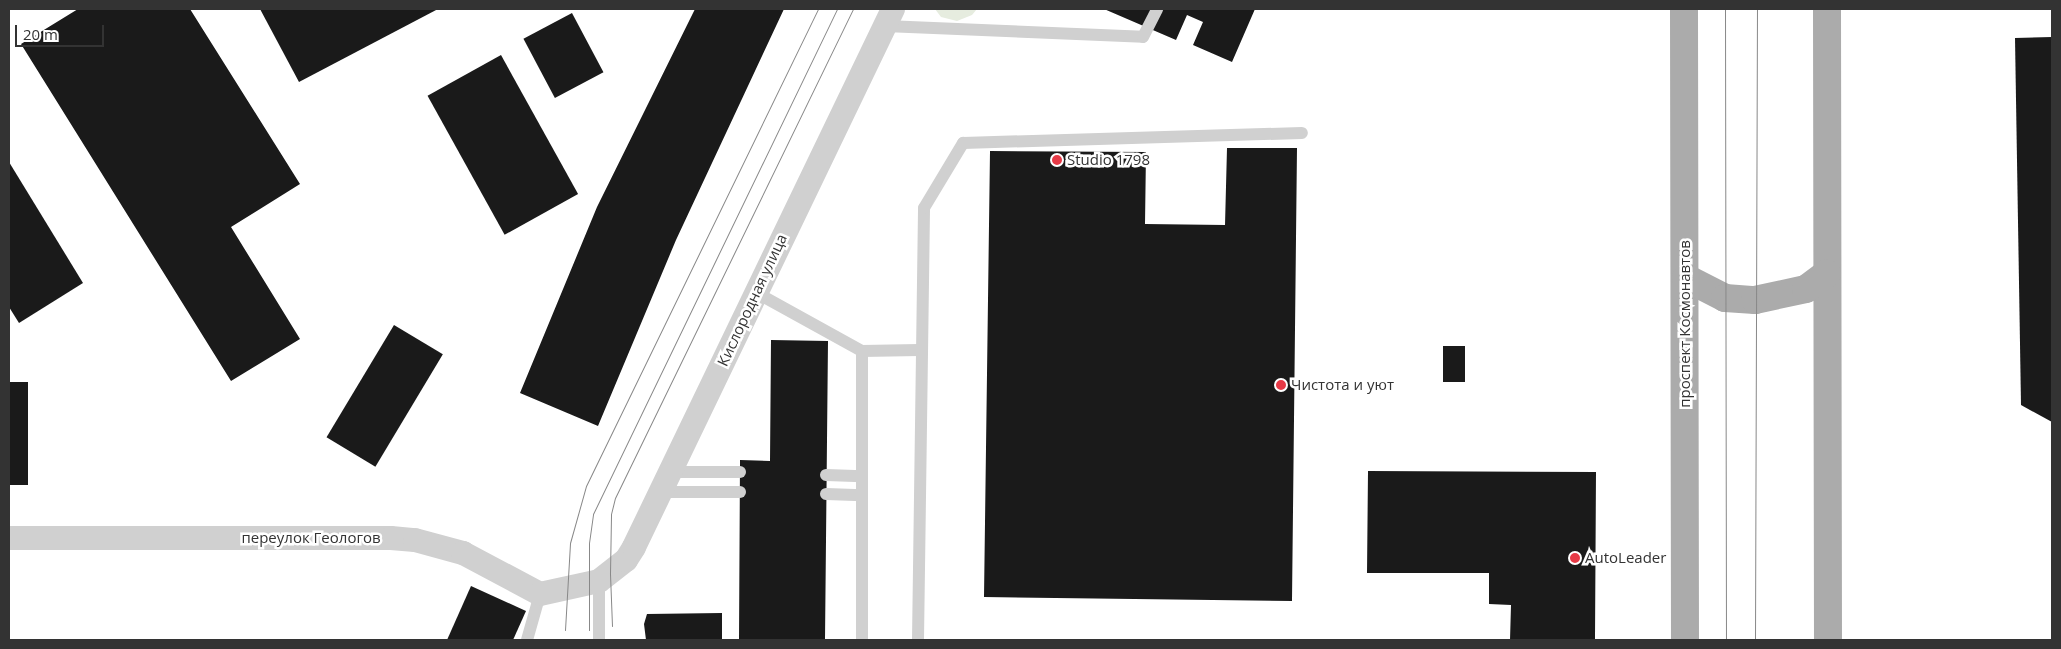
<!DOCTYPE html>
<html>
<head>
<meta charset="utf-8">
<style>
  body { margin:0 }
  #map { position:relative; width:2061px; height:649px; overflow:hidden; background:#fff; font-family:"Open Sans",sans-serif }
  div>[style] { position:absolute }
  .green>* { inset:0; background:#e6ecdf }
  .building>* { inset:0; background:#1a1a1a; transform-origin:0 0 }
  .service>* { height:12px; margin:-6px; padding:0 6px; transform-origin:6px; border-radius:6px; background:#d0d0d0 }
  .minor>* { height:24px; margin:-12px; padding:0 12px; transform-origin:12px; border-radius:12px; background:#d0d0d0 }
  .primary>* { height:28px; margin:-14px; padding:0 14px; transform-origin:14px; border-radius:14px; background:#ababab }
  .tram>* { height:1px; margin:-0.5px; padding:0 0.5px; transform-origin:0.5px; border-radius:0.5px; background:#888 }
  .dots>* { width:14px; height:14px; translate:-50% -50%; box-sizing:border-box; border:2px solid #fff; border-radius:50% }
  span { translate:-50% -50%; white-space:nowrap; text-align:center; line-height:1.15; -webkit-text-stroke:5px #fff; paint-order:stroke }
  .poi-label { font-size:15px; color:#333 }
  .left { translate:0 -50%; text-align:left }
  .street-label { font-size:15px; color:#333 }
  .frame { position:absolute; inset:0; border:10px solid #333; pointer-events:none }
  .scale { position:absolute; left:15px; top:25px; width:89px; height:22px; box-sizing:border-box; border:2px solid #333; border-top:0; padding-left:6px; font-size:15px; line-height:18px; white-space:nowrap; color:#333; -webkit-text-stroke:4px #fff; paint-order:stroke }
</style>
</head>
<body>
<div id="map">
  <div class="green">
    <div style="clip-path:polygon(935px 9px,977px 9px,972px 15px,957px 21px,941px 17px)"></div>
  </div>
  <div class="building">
    <div style="clip-path:polygon(78px 9px,190px 9px,300px 184px,231px 227px,300px 339px,231px 381px,21px 44px)"></div>
    <div style="clip-path:polygon(260px 9px,438px 9px,299px 82px)"></div>
    <div style="clip-path:polygon(695px 9px,784px 9px,676px 240px,598px 426px,520px 393px,597px 207px)"></div>
    <div style="clip-path:polygon(1104px 9px,1255px 9px,1232px 62px,1193px 45px,1203px 22px,1187px 15px,1176px 40px)"></div>
    <div style="left:572px;top:13px;width:67px;height:55px;rotate:62deg"></div>
    <div style="clip-path:polygon(2052px 37px,2052px 422px,2021px 405px,2015px 38px)"></div>
    <div style="left:501px;top:55px;width:159px;height:84px;rotate:61deg"></div>
    <div style="clip-path:polygon(1227px 148px,1297px 148px,1292px 601px,984px 597px,990px 151px,1146px 152px,1145px 224px,1225px 225px)"></div>
    <div style="clip-path:polygon(9px 162px,83px 283px,19px 323px,9px 307px)"></div>
    <div style="left:394px;top:325px;width:57px;height:131px;rotate:31deg"></div>
    <div style="clip-path:polygon(771px 340px,828px 341px,825px 640px,739px 640px,740px 460px,770px 461px)"></div>
    <div style="left:1443px;top:346px;width:22px;height:36px"></div>
    <div style="left:9px;top:382px;width:19px;height:103px"></div>
    <div style="clip-path:polygon(1368px 471px,1596px 472px,1595px 640px,1510px 640px,1511px 605px,1489px 604px,1489px 573px,1367px 573px)"></div>
    <div style="clip-path:polygon(471px 586px,526px 611px,513px 640px,447px 640px)"></div>
    <div style="clip-path:polygon(722px 613px,722px 640px,646px 640px,644px 624px,647px 614px)"></div>
  </div>
  <div class="service">
    <div style="left:885px;top:26px;width:258px;rotate:2.4deg"></div>
    <div style="left:1143px;top:37px;width:31px;rotate:-63deg"></div>
    <div style="left:755px;top:292px;width:122px;rotate:28.9deg"></div>
    <div style="left:862px;top:351px;width:57px;rotate:-1deg"></div>
    <div style="left:670px;top:472px;width:70px"></div>
    <div style="left:826px;top:475px;width:36px;rotate:2deg"></div>
    <div style="left:661px;top:492px;width:79px"></div>
    <div style="left:826px;top:494px;width:36px;rotate:2deg"></div>
    <div style="left:599px;top:581px;width:59px;rotate:90deg"></div>
    <div style="left:527px;top:640px;width:48px;rotate:-74.2deg"></div>
    <div style="left:862px;top:640px;width:289px;rotate:-90deg"></div>
    <div style="left:918px;top:640px;width:432px;rotate:-89.2deg"></div>
    <div style="left:924px;top:208px;width:76px;rotate:-59deg"></div>
    <div style="left:963px;top:143px;width:339px;rotate:-1.7deg"></div>
  </div>
  <div class="minor">
    <div style="left:9px;top:538px;width:382px"></div>
    <div style="left:391px;top:538px;width:24px;rotate:5deg"></div>
    <div style="left:415px;top:540px;width:50px;rotate:15.2deg"></div>
    <div style="left:463px;top:553px;width:87px;rotate:28deg"></div>
    <div style="left:540px;top:594px;width:60px;rotate:-12.4deg"></div>
    <div style="left:599px;top:581px;width:34px;rotate:-38deg"></div>
    <div style="left:626px;top:560px;width:15px;rotate:-58deg"></div>
    <div style="left:634px;top:547px;width:597px;rotate:-64.29deg"></div>
  </div>
  <div class="primary">
    <div style="left:1684px;top:9px;width:631px;rotate:89.91deg"></div>
    <div style="left:1827px;top:9px;width:631px;rotate:89.91deg"></div>
    <div style="left:1686px;top:278px;width:44px;rotate:27.1deg"></div>
    <div style="left:1725px;top:298px;width:30px;rotate:4deg"></div>
    <div style="left:1755px;top:300px;width:52px;rotate:-12.2deg"></div>
    <div style="left:1806px;top:289px;width:26px;rotate:-37deg"></div>
  </div>
  <div class="tram">
    <div style="left:1725px;top:9px;width:631px;rotate:89.91deg"></div>
    <div style="left:612px;top:626px;width:53px;rotate:-92.2deg"></div>
    <div style="left:610px;top:573px;width:59px;rotate:-89deg"></div>
    <div style="left:611px;top:514px;width:16px;rotate:-76deg"></div>
    <div style="left:615px;top:498px;width:544px;rotate:-64.05deg"></div>
    <div style="left:565px;top:630px;width:87px;rotate:-86.7deg"></div>
    <div style="left:570px;top:543px;width:59px;rotate:-74.3deg"></div>
    <div style="left:586px;top:486px;width:530px;rotate:-64.06deg"></div>
    <div style="left:589px;top:630px;width:87px;rotate:-90deg"></div>
    <div style="left:589px;top:543px;width:29px;rotate:-82deg"></div>
    <div style="left:593px;top:514px;width:561px;rotate:-64.21deg"></div>
    <div style="left:1755px;top:640px;width:631px;rotate:-89.82deg"></div>
  </div>
  <div class="dots">
    <div style="left:1057px;top:160px;background:#e63946"></div>
    <div style="left:1281px;top:385px;background:#e63946"></div>
    <div style="left:1575px;top:558px;background:#e63946"></div>
  </div>
  <div class="poi-label">
    <span class="left" style="left:1067px;top:160px">Studio 1798</span>
    <span class="left" style="left:1291px;top:385px">Чистота и уют</span>
    <span class="left" style="left:1585px;top:558px">AutoLeader</span>
  </div>
  <div class="street-label">
    <span style="left:752px;top:300px;rotate:-65deg">Кислородная улица</span>
    <span style="left:1685px;top:324px;rotate:-90deg">проспект Космонавтов</span>
    <span style="left:311px;top:538px">переулок Геологов</span>
  </div>
  <div class="frame"></div>
  <div class="scale">20 m</div>
</div>
</body>
</html>
